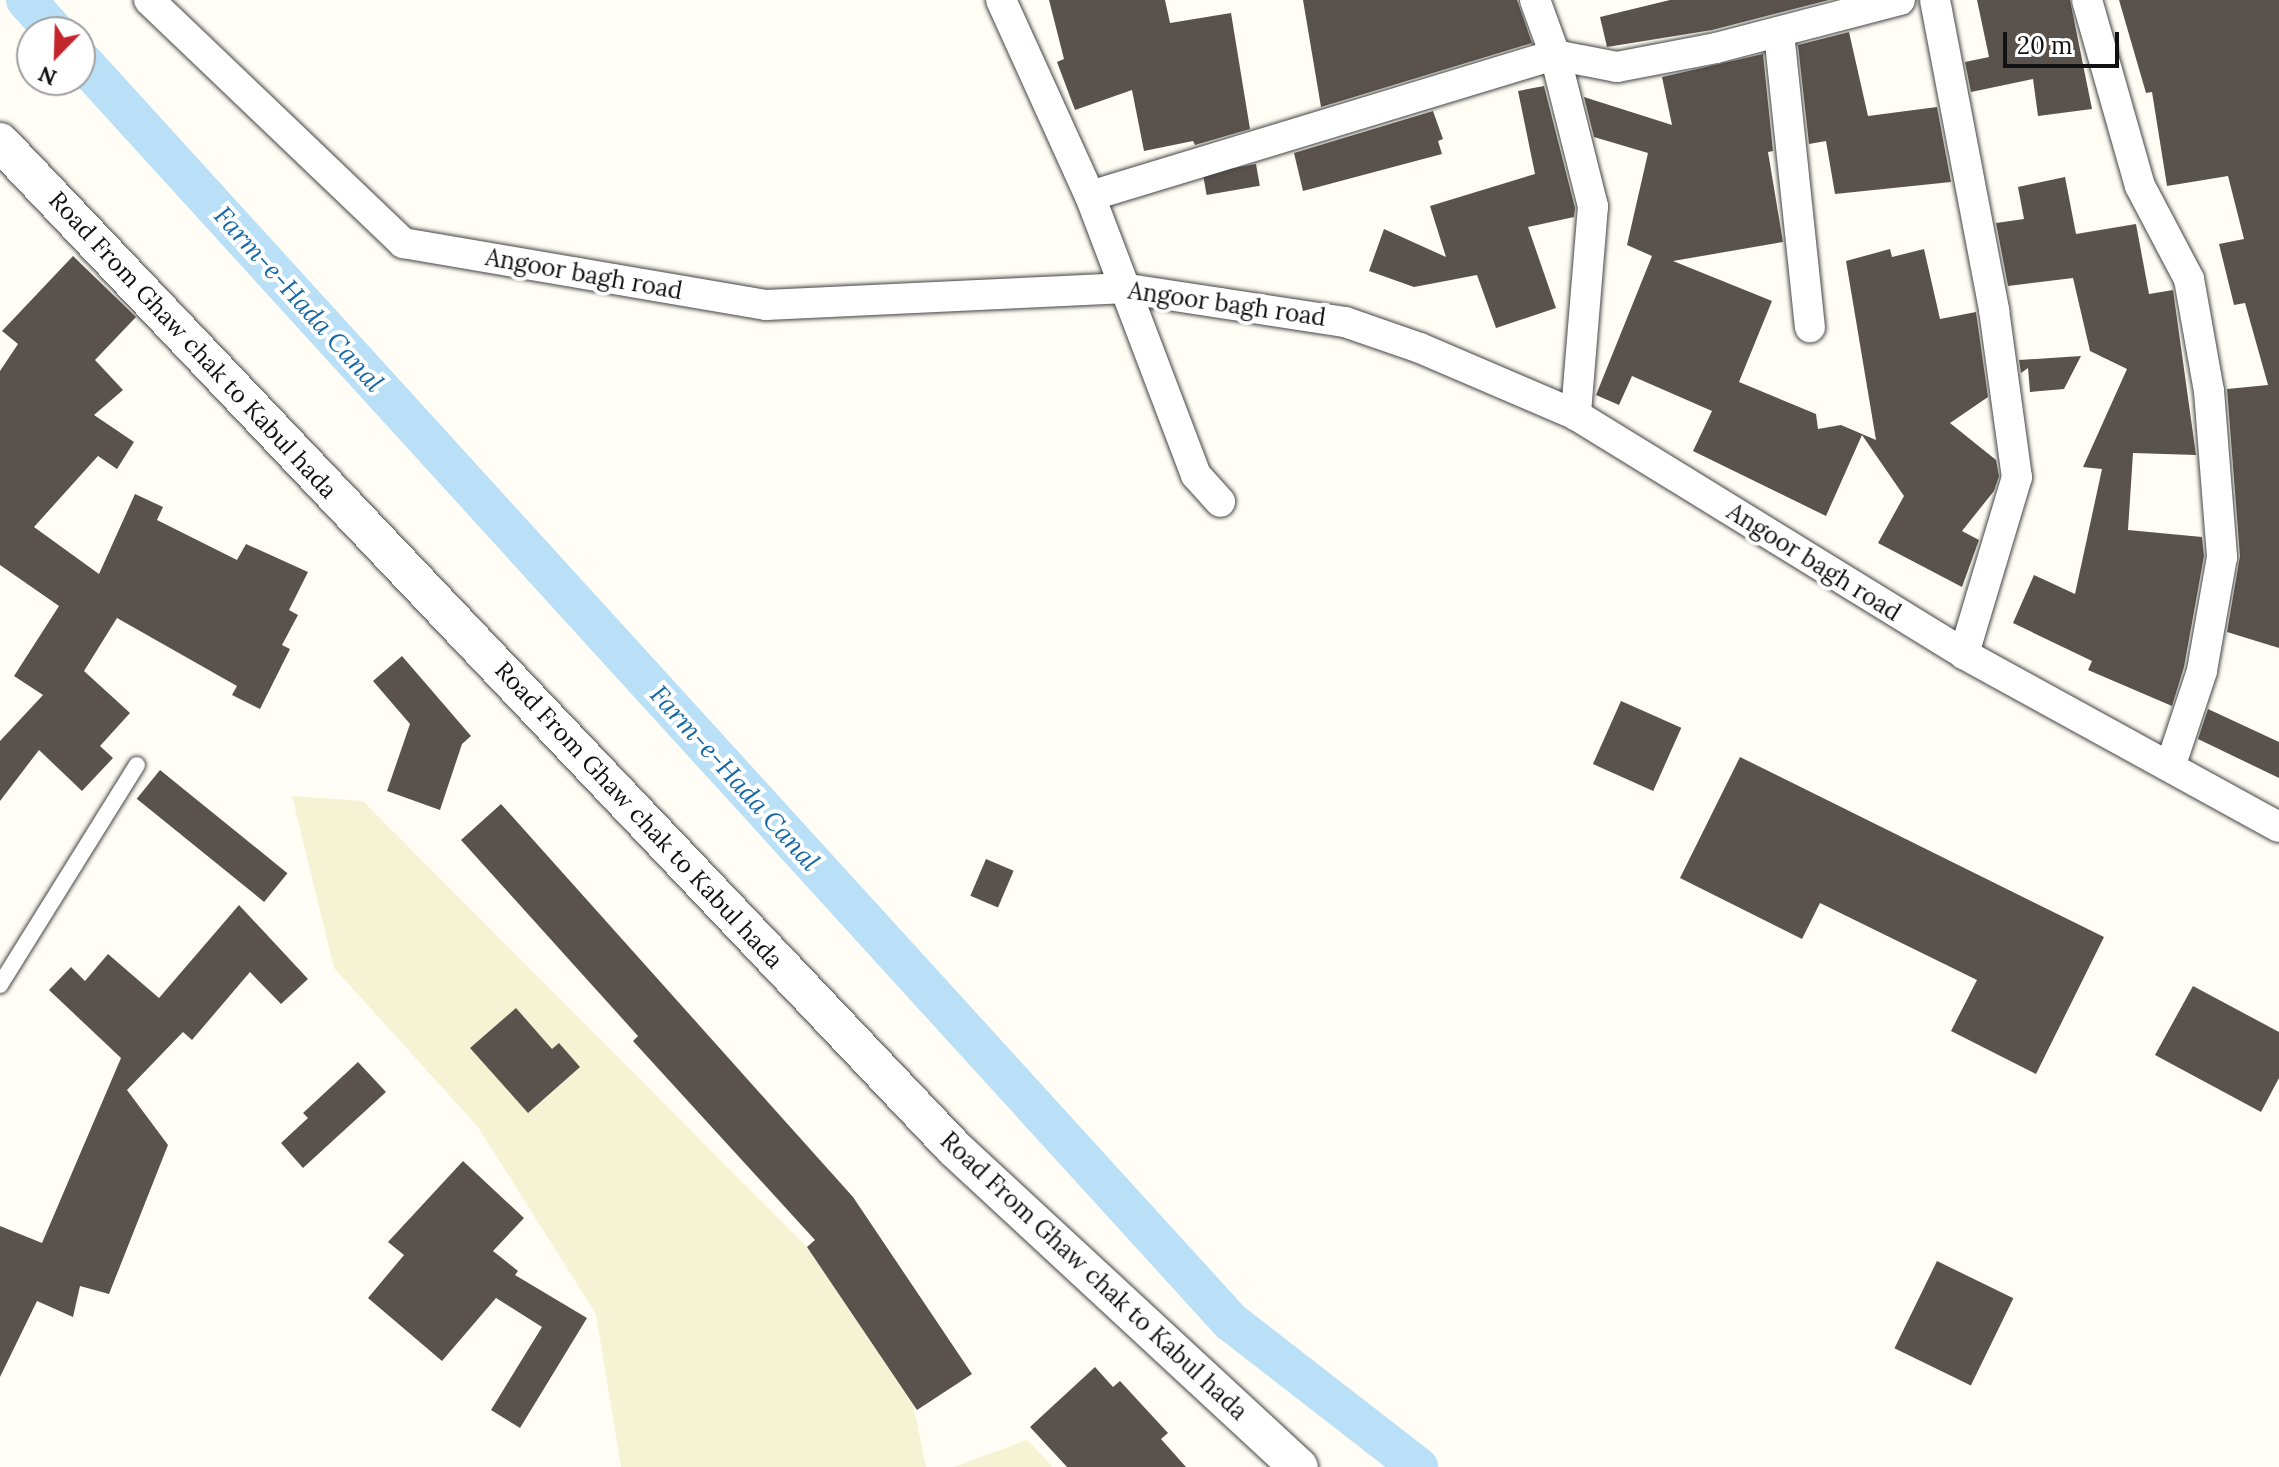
<!DOCTYPE html>
<html>
<head>
<meta charset="utf-8">
<style>
  body { margin:0 }
  #map { position:relative; width:2279px; height:1467px; overflow:hidden; background:#fffdf5; font-family:Lora,serif }
  div>[style] { position:absolute }
  .farmland>* { inset:0; background:#f6f3d4 }
  .canal>* { height:40px; margin:-20px; padding:0 20px; transform-origin:20px; border-radius:20px; background:#b9e0f7 }
  .building>* { inset:0; background:#5a524d; transform-origin:0 0 }
  .roads { filter:drop-shadow(0 0 2px #444) drop-shadow(0 0 2px #444) }
  .service>* { height:16px; margin:-8px; padding:0 8px; transform-origin:8px; border-radius:8px; background:#fff }
  .minor>* { height:30px; margin:-15px; padding:0 15px; transform-origin:15px; border-radius:15px; background:#fff }
  .tertiary>* { height:38px; margin:-19px; padding:0 19px; transform-origin:19px; border-radius:19px; background:#fff }
  span { translate:-50% -50%; white-space:nowrap; text-align:center; line-height:1.15; -webkit-text-stroke:8px #fff; paint-order:stroke }
  .street-label { font-size:24px; color:#111 }
  .water-label { font-size:26px; color:#1768a6; font-style:italic }
  .north { position:absolute; left:16px; top:16px; width:80px; height:80px; box-sizing:border-box; background:#fff; border:2px solid #a0a0a0; border-radius:50%; rotate:203deg; font-size:22px; font-weight:700; line-height:32px; text-align:center; color:#111 }
  .north::after { content:''; display:block; margin:auto; width:28px; height:36px; background:#c4262e; clip-path:polygon(50% 0,100% 100%,50% 72%,0 100%) }
  .scale { position:absolute; left:2003px; top:32px; width:116px; height:36px; box-sizing:border-box; border:4px solid #111; border-top:0; padding-left:10px; font-size:24px; line-height:28px; white-space:nowrap; color:#111; -webkit-text-stroke:6px #fff; paint-order:stroke }
</style>
</head>
<body>
<div id="map">
  <div class="farmland">
    <div style="clip-path:polygon(292px 796px,363px 801px,807px 1247px,913px 1404px,926px 1467px,621px 1467px,596px 1314px,478px 1127px,334px 968px)"></div>
    <div style="clip-path:polygon(1027px 1440px,1053px 1467px,954px 1467px)"></div>
  </div>
  <div class="canal">
    <div style="left:26px;top:0;width:43px;rotate:47.8deg"></div>
    <div style="left:80px;top:59px;width:1709px;rotate:47.66deg"></div>
    <div style="left:1231px;top:1322px;width:237px;rotate:37.8deg"></div>
  </div>
  <div class="building">
    <div style="clip-path:polygon(1049px 0,1165px 0,1170px 23px,1231px 13px,1250px 129px,1195px 145px,1193px 141px,1144px 151px,1132px 90px,1075px 110px,1057px 62px,1064px 59px)"></div>
    <div style="clip-path:polygon(1303px 0,1517px 0,1532px 43px,1321px 107px)"></div>
    <div style="clip-path:polygon(1670px 0,1829px 0,1712px 30px,1607px 47px,1600px 17px)"></div>
    <div style="clip-path:polygon(1977px 0,2070px 0,2092px 109px,2038px 116px,2033px 79px,1971px 92px,1965px 62px,1989px 57px)"></div>
    <div style="clip-path:polygon(2119px 0,2279px 0,2279px 648px,2227px 632px,2240px 556px,2227px 389px,2268px 385px,2245px 303px,2234px 305px,2219px 244px,2244px 239px,2228px 176px,2167px 186px,2152px 92px,2146px 93px)"></div>
    <div style="clip-path:polygon(1849px 32px,1868px 116px,1937px 107px,1951px 182px,1835px 194px,1826px 141px,1809px 144px,1798px 45px)"></div>
    <div style="clip-path:polygon(1763px 54px,1773px 151px,1768px 152px,1783px 242px,1673px 261px,1772px 301px,1739px 382px,1816px 414px,1818px 429px,1841px 425px,1876px 440px,1846px 261px,1890px 249px,1892px 257px,1924px 249px,1940px 319px,1976px 312px,1988px 397px,1950px 423px,1996px 460px,1999px 476px,1994px 491px,1962px 531px,1979px 540px,1962px 587px,1878px 543px,1904px 496px,1862px 435px,1826px 516px,1693px 451px,1712px 411px,1632px 376px,1619px 405px,1596px 395px,1652px 256px,1627px 245px,1648px 153px,1594px 137px,1584px 97px,1672px 125px,1662px 77px)"></div>
    <div style="clip-path:polygon(1544px 86px,1575px 208px,1574px 217px,1528px 227px,1556px 308px,1496px 328px,1477px 275px,1414px 287px,1369px 271px,1384px 229px,1446px 257px,1430px 206px,1535px 174px,1518px 91px)"></div>
    <div style="clip-path:polygon(1433px 111px,1443px 139px,1438px 141px,1442px 154px,1303px 191px,1294px 153px)"></div>
    <div style="left:1256px;top:164px;width:22px;height:54px;rotate:80deg"></div>
    <div style="clip-path:polygon(2065px 177px,2076px 234px,2136px 224px,2149px 294px,2173px 290px,2196px 455px,2133px 453px,2128px 530px,2202px 537px,2204px 556px,2184px 667px,2172px 706px,2088px 670px,2092px 661px,2013px 623px,2034px 575px,2075px 594px,2102px 469px,2083px 467px,2127px 369px,2090px 351px,2073px 278px,2008px 286px,1996px 223px,2024px 219px,2018px 187px)"></div>
    <div style="clip-path:polygon(73px 256px,136px 317px,95px 360px,123px 390px,94px 415px,134px 442px,117px 469px,98px 456px,34px 527px,99px 574px,135px 494px,163px 507px,157px 520px,237px 560px,246px 544px,308px 572px,289px 610px,298px 615px,282px 645px,290px 649px,260px 709px,232px 695px,237px 686px,117px 618px,84px 671px,130px 713px,100px 746px,113px 758px,82px 791px,39px 750px,0 801px,0 741px,43px 695px,14px 676px,59px 606px,0 565px,0 371px,18px 344px,2px 331px)"></div>
    <div style="clip-path:polygon(2081px 356px,2064px 389px,2030px 392px,2028px 368px,2021px 373px,2019px 360px)"></div>
    <div style="clip-path:polygon(402px 656px,471px 736px,462px 744px,440px 810px,387px 791px,410px 724px,373px 681px)"></div>
    <div style="left:1621px;top:701px;width:66px;height:69px;rotate:24deg"></div>
    <div style="clip-path:polygon(2208px 709px,2279px 742px,2279px 778px,2198px 739px)"></div>
    <div style="clip-path:polygon(1740px 757px,2104px 937px,2036px 1074px,1951px 1031px,1977px 980px,1820px 903px,1802px 939px,1680px 878px)"></div>
    <div style="left:160px;top:770px;width:164px;height:37px;rotate:39deg"></div>
    <div style="clip-path:polygon(501px 804px,853px 1197px,972px 1374px,917px 1410px,807px 1247px,815px 1240px,633px 1041px,638px 1036px,461px 840px)"></div>
    <div style="left:986px;top:859px;width:30px;height:40px;rotate:23deg"></div>
    <div style="clip-path:polygon(239px 905px,308px 979px,281px 1004px,250px 972px,192px 1040px,183px 1032px,127px 1090px,168px 1145px,109px 1294px,80px 1286px,73px 1317px,37px 1301px,0 1377px,0 1226px,42px 1243px,121px 1058px,49px 990px,71px 967px,85px 981px,108px 954px,159px 998px)"></div>
    <div style="clip-path:polygon(2193px 986px,2279px 1032px,2279px 1078px,2261px 1112px,2155px 1055px)"></div>
    <div style="clip-path:polygon(516px 1008px,552px 1049px,559px 1043px,580px 1067px,528px 1113px,470px 1048px)"></div>
    <div style="clip-path:polygon(358px 1062px,386px 1092px,303px 1168px,281px 1143px,308px 1118px,303px 1113px)"></div>
    <div style="clip-path:polygon(463px 1161px,524px 1218px,493px 1251px,518px 1271px,515px 1275px,587px 1318px,520px 1428px,491px 1410px,542px 1327px,496px 1298px,442px 1361px,368px 1298px,404px 1255px,388px 1242px)"></div>
    <div style="left:1937px;top:1261px;width:85px;height:97px;rotate:26deg"></div>
    <div style="clip-path:polygon(1095px 1367px,1113px 1387px,1120px 1381px,1168px 1433px,1161px 1439px,1186px 1467px,1067px 1467px,1030px 1427px)"></div>
  </div>
  <div class="roads">
    <div class="service">
      <div style="left:0;top:985px;width:259px;rotate:-58.1deg"></div>
    </div>
    <div class="minor">
      <div style="left:149px;top:0;width:352px;rotate:43.7deg"></div>
      <div style="left:403px;top:243px;width:368px;rotate:9.7deg"></div>
      <div style="left:766px;top:305px;width:356px;rotate:-2.7deg"></div>
      <div style="left:1122px;top:288px;width:226px;rotate:8.7deg"></div>
      <div style="left:1345px;top:322px;width:79px;rotate:19.1deg"></div>
      <div style="left:1420px;top:348px;width:170px;rotate:23.2deg"></div>
      <div style="left:1576px;top:415px;width:456px;rotate:31.6deg"></div>
      <div style="left:1964px;top:654px;width:359px;rotate:28.8deg"></div>
      <div style="left:1001px;top:0;width:215px;rotate:65.6deg"></div>
      <div style="left:1090px;top:196px;width:298px;rotate:69.2deg"></div>
      <div style="left:1196px;top:475px;width:36px;rotate:48deg"></div>
      <div style="left:1535px;top:0;width:59px;rotate:70deg"></div>
      <div style="left:1555px;top:55px;width:156px;rotate:75.9deg"></div>
      <div style="left:1593px;top:206px;width:210px;rotate:94.7deg"></div>
      <div style="left:1935px;top:0;width:316px;rotate:79.2deg"></div>
      <div style="left:1994px;top:310px;width:169px;rotate:82.2deg"></div>
      <div style="left:2017px;top:477px;width:185px;rotate:106.7deg"></div>
      <div style="left:2087px;top:0;width:193px;rotate:74.1deg"></div>
      <div style="left:2140px;top:186px;width:105px;rotate:62.2deg"></div>
      <div style="left:2189px;top:279px;width:114px;rotate:79.9deg"></div>
      <div style="left:2209px;top:391px;width:167px;rotate:85.5deg"></div>
      <div style="left:2222px;top:557px;width:116px;rotate:100deg"></div>
      <div style="left:2202px;top:671px;width:98px;rotate:108.4deg"></div>
      <div style="left:1779px;top:33px;width:296px;rotate:84deg"></div>
      <div style="left:1090px;top:196px;width:486px;rotate:-16.9deg"></div>
      <div style="left:1555px;top:55px;width:63px;rotate:11deg"></div>
      <div style="left:1617px;top:67px;width:101px;rotate:-10.9deg"></div>
      <div style="left:1716px;top:48px;width:190px;rotate:-14.6deg"></div>
    </div>
    <div class="tertiary">
      <div style="left:0;top:142px;width:1386px;rotate:46.52deg"></div>
      <div style="left:954px;top:1148px;width:470px;rotate:42.8deg"></div>
    </div>
  </div>
  <div class="street-label">
    <span style="left:584px;top:274px;rotate:10deg">Angoor bagh road</span>
    <span style="left:1227px;top:304px;rotate:8deg">Angoor bagh road</span>
    <span style="left:193px;top:345px;rotate:47deg">Road From Ghaw chak to Kabul hada</span>
    <span style="left:1814px;top:562px;rotate:32deg">Angoor bagh road</span>
    <span style="left:639px;top:815px;rotate:47deg">Road From Ghaw chak to Kabul hada</span>
    <span style="left:1094px;top:1276px;rotate:43deg">Road From Ghaw chak to Kabul hada</span>
  </div>
  <div class="water-label">
    <span style="left:299px;top:299px;rotate:48deg">Farm-e-Hada Canal</span>
    <span style="left:735px;top:778px;rotate:48deg">Farm-e-Hada Canal</span>
  </div>
  <div class="north">N</div>
  <div class="scale">20 m</div>
</div>
</body>
</html>
